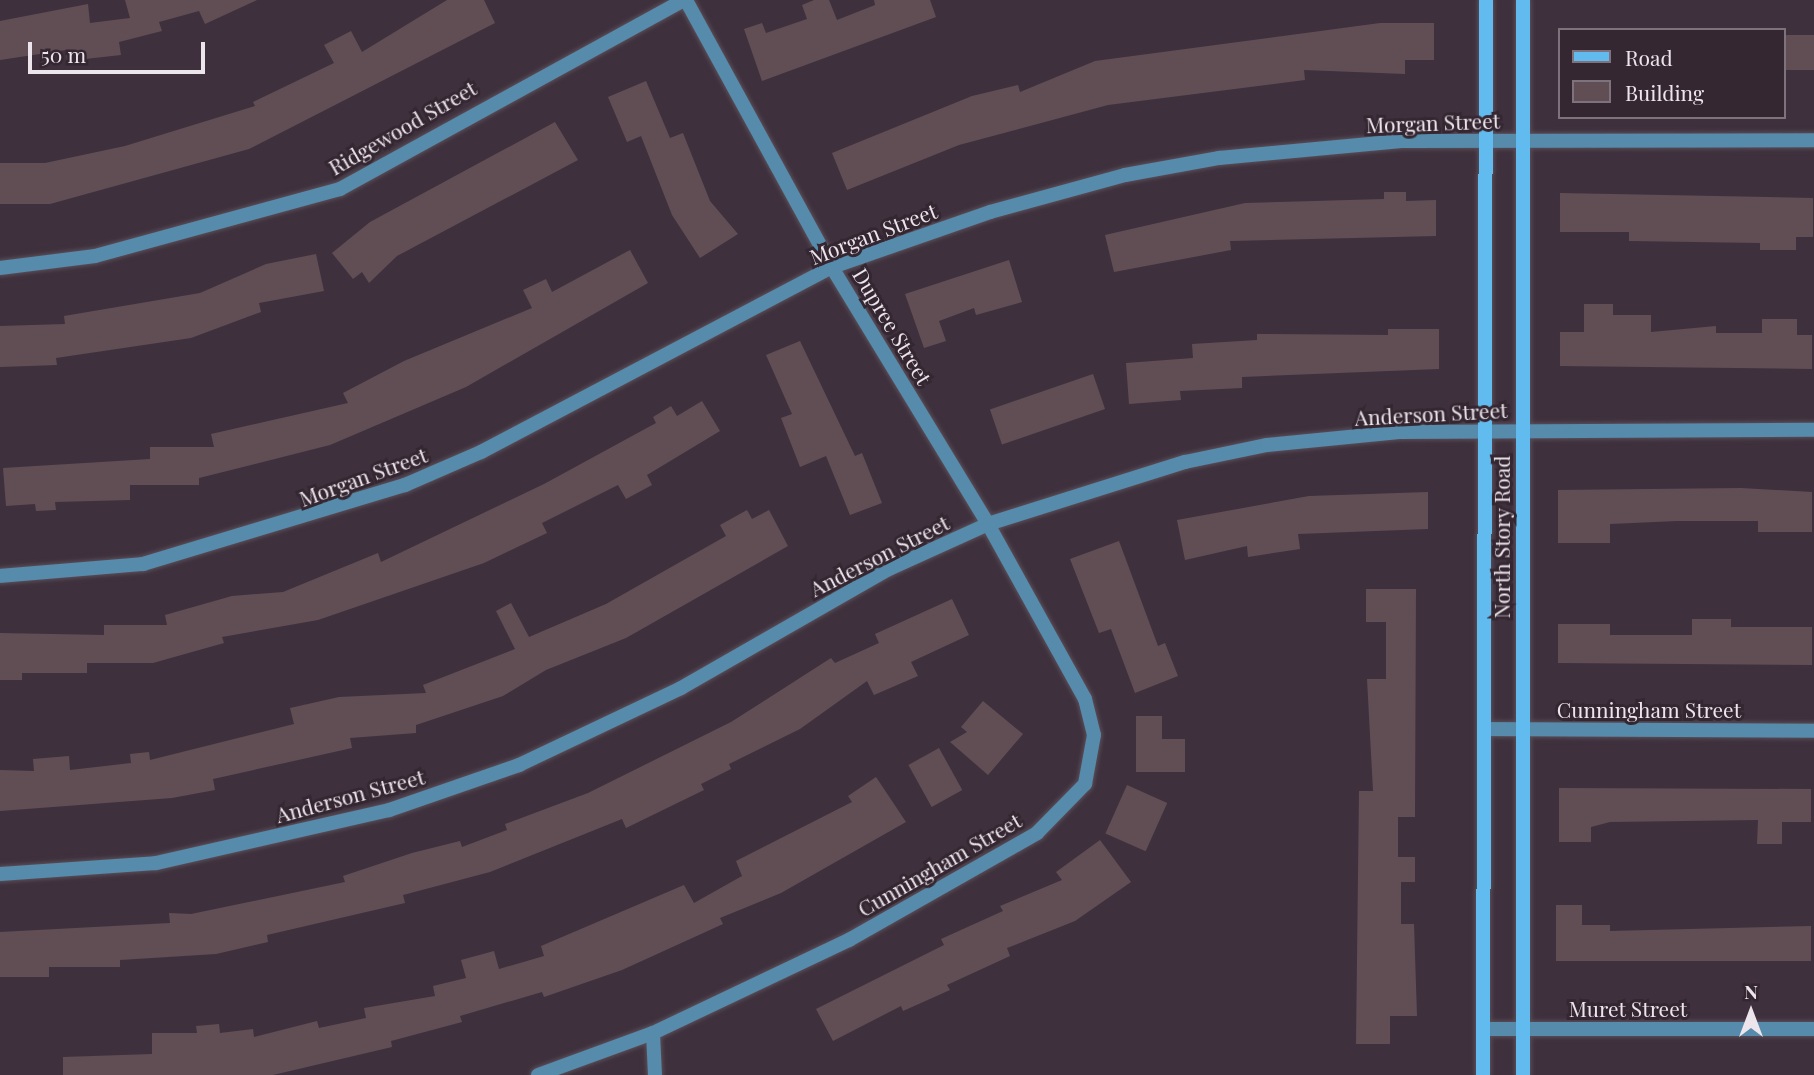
<!DOCTYPE html>
<html>
<head>
<meta charset="utf-8">
<style>
  body { margin:0 }
  #map { position:relative; width:1814px; height:1075px; overflow:hidden; background:#3e313d; font-family:"Playfair Display",serif }
  div>[style] { position:absolute }
  .building>* { inset:0; background:#614e54; transform-origin:0 0 }
  .roads { filter:drop-shadow(0 0 2px #5a4e59) drop-shadow(0 0 2px #5a4e59) }
  .minor>* { height:14px; margin:-7px; padding:0 7px; transform-origin:7px; border-radius:7px; background:#568bab }
  .secondary>* { height:14px; margin:-7px; padding:0 7px; transform-origin:7px; border-radius:7px; background:#62bbee }
  span { translate:-50% -50%; white-space:nowrap; text-align:center; line-height:1.15; -webkit-text-stroke:6px #342732; paint-order:stroke }
  .street-label { font-size:21px; color:#ede5ec }
  .legend { position:absolute; left:1558px; top:28px; width:228px; height:91px; box-sizing:border-box; background:#342732; border:2px solid #7e737c; margin:0; padding:9px 12px; list-style:none; font-size:21px; color:#ede5ec }
  .legend li { display:flex; align-items:center; gap:14px; height:35px }
  .legend b { width:35px; border:2px solid #7e737c }
  .north { position:absolute; left:1716px; top:977px; width:70px; height:70px; -webkit-text-stroke:5px #342732; paint-order:stroke; rotate:0deg; font-size:19px; font-weight:700; line-height:28px; text-align:center; color:#ede5ec }
  .north::after { content:''; display:block; margin:auto; width:24px; height:32px; background:#ede5ec; clip-path:polygon(50% 0,100% 100%,50% 72%,0 100%) }
  .scale { position:absolute; left:28px; top:42px; width:177px; height:32px; box-sizing:border-box; border:4px solid #ede5ec; border-top:0; padding-left:9px; font-size:21px; line-height:24px; white-space:nowrap; color:#ede5ec; -webkit-text-stroke:5px #342732; paint-order:stroke }
</style>
</head>
<body>
<div id="map">
  <div class="building">
    <div style="clip-path:polygon(125px 0,257px 0,205px 24px,199px 11px,159px 22px,162px 31px,119px 42px,121px 55px,67px 61px,66px 50px,0 60px,0 21px,88px 4px,90px 23px,130px 18px)"></div>
    <div style="clip-path:polygon(447px 0,484px 0,495px 23px,249px 149px,50px 204px,0 204px,0 163px,45px 163px,125px 146px,255px 106px,253px 102px,334px 63px,324px 45px,351px 31px,362px 52px)"></div>
    <div style="clip-path:polygon(814px 0,829px 0,837px 20px,875px 5px,874px 0,930px 0,936px 17px,762px 81px,744px 29px,762px 23px,766px 33px,807px 19px,802px 5px)"></div>
    <div style="clip-path:polygon(1380px 23px,1434px 23px,1434px 60px,1405px 60px,1405px 74px,1304px 70px,1305px 80px,1108px 105px,959px 145px,847px 190px,832px 153px,972px 96px,1018px 85px,1020px 92px,1095px 61px)"></div>
    <div style="left:1784px;top:35px;width:30px;height:35px"></div>
    <div style="clip-path:polygon(646px 81px,670px 138px,683px 133px,710px 201px,738px 234px,700px 258px,672px 215px,641px 136px,627px 142px,608px 97px)"></div>
    <div style="clip-path:polygon(555px 122px,578px 160px,397px 256px,369px 283px,362px 272px,353px 279px,332px 253px,370px 222px)"></div>
    <div style="clip-path:polygon(1384px 192px,1406px 192px,1406px 201px,1436px 200px,1436px 236px,1230px 241px,1231px 250px,1114px 272px,1105px 235px,1245px 203px,1384px 199px)"></div>
    <div style="clip-path:polygon(1560px 193px,1813px 198px,1813px 237px,1796px 237px,1796px 250px,1760px 250px,1760px 243px,1629px 241px,1629px 232px,1560px 232px)"></div>
    <div style="clip-path:polygon(630px 250px,648px 283px,466px 387px,330px 445px,199px 478px,199px 485px,130px 485px,130px 500px,55px 502px,56px 510px,36px 511px,35px 504px,6px 506px,3px 468px,150px 459px,150px 447px,214px 447px,211px 434px,348px 403px,343px 393px,404px 361px,532px 308px,523px 290px,546px 279px,552px 292px)"></div>
    <div style="clip-path:polygon(316px 254px,324px 291px,259px 303px,261px 312px,191px 338px,56px 358px,57px 365px,0 367px,0 326px,65px 324px,64px 316px,200px 293px,266px 264px)"></div>
    <div style="clip-path:polygon(1009px 260px,1022px 302px,976px 315px,974px 308px,939px 321px,946px 341px,924px 348px,905px 294px)"></div>
    <div style="clip-path:polygon(1584px 304px,1613px 304px,1613px 315px,1651px 315px,1651px 332px,1716px 326px,1716px 333px,1762px 333px,1762px 319px,1797px 319px,1797px 335px,1812px 335px,1812px 369px,1560px 366px,1560px 332px,1584px 332px)"></div>
    <div style="clip-path:polygon(1388px 329px,1439px 329px,1439px 369px,1242px 377px,1242px 388px,1180px 391px,1181px 400px,1129px 404px,1126px 363px,1193px 358px,1192px 344px,1257px 340px,1257px 334px,1388px 335px)"></div>
    <div style="clip-path:polygon(800px 341px,855px 456px,862px 453px,882px 503px,850px 515px,826px 456px,800px 467px,781px 418px,792px 414px,766px 355px)"></div>
    <div style="left:1093px;top:374px;width:37px;height:109px;rotate:71deg"></div>
    <div style="clip-path:polygon(702px 401px,720px 431px,647px 475px,652px 485px,626px 499px,618px 485px,542px 523px,547px 533px,484px 563px,318px 620px,222px 637px,224px 643px,153px 663px,87px 663px,87px 673px,22px 673px,22px 680px,0 680px,0 633px,104px 635px,104px 625px,167px 625px,165px 615px,232px 596px,283px 592px,378px 553px,381px 562px,544px 484px,656px 423px,653px 417px,671px 406px,677px 416px)"></div>
    <div style="clip-path:polygon(1741px 488px,1812px 492px,1812px 532px,1758px 532px,1758px 521px,1677px 521px,1610px 524px,1610px 543px,1558px 543px,1558px 490px)"></div>
    <div style="clip-path:polygon(1428px 492px,1428px 529px,1298px 534px,1300px 549px,1248px 557px,1247px 546px,1185px 560px,1177px 520px,1309px 496px)"></div>
    <div style="clip-path:polygon(747px 510px,752px 519px,769px 510px,788px 546px,626px 638px,546px 670px,503px 696px,416px 725px,416px 733px,350px 738px,352px 748px,213px 779px,215px 790px,172px 798px,0 811px,0 770px,34px 771px,33px 759px,69px 756px,70px 770px,131px 763px,130px 754px,149px 752px,150px 760px,294px 724px,290px 708px,339px 697px,426px 693px,423px 685px,515px 649px,496px 611px,511px 603px,529px 637px,606px 604px,726px 536px,720px 525px)"></div>
    <div style="clip-path:polygon(1119px 541px,1158px 646px,1165px 643px,1178px 676px,1135px 693px,1111px 629px,1099px 633px,1070px 559px)"></div>
    <div style="clip-path:polygon(1366px 589px,1416px 589px,1415px 817px,1398px 817px,1398px 857px,1415px 857px,1415px 882px,1401px 882px,1401px 924px,1414px 924px,1417px 1016px,1390px 1016px,1390px 1044px,1356px 1044px,1359px 791px,1373px 791px,1367px 679px,1386px 679px,1386px 622px,1366px 622px)"></div>
    <div style="clip-path:polygon(952px 599px,969px 635px,911px 662px,918px 676px,874px 695px,867px 681px,800px 729px,729px 764px,731px 769px,701px 784px,704px 790px,626px 828px,622px 819px,490px 872px,403px 895px,405px 903px,267px 935px,268px 942px,216px 954px,120px 960px,120px 967px,49px 967px,49px 977px,0 977px,0 932px,170px 923px,169px 913px,191px 914px,345px 882px,343px 876px,412px 853px,460px 841px,462px 847px,507px 830px,505px 824px,588px 793px,731px 722px,831px 658px,835px 663px,879px 643px,875px 634px)"></div>
    <div style="clip-path:polygon(1692px 619px,1731px 619px,1731px 627px,1812px 627px,1812px 665px,1558px 663px,1558px 624px,1610px 624px,1610px 635px,1692px 635px)"></div>
    <div style="clip-path:polygon(983px 701px,1023px 734px,988px 775px,950px 742px,967px 732px,961px 727px)"></div>
    <div style="clip-path:polygon(1136px 716px,1162px 716px,1162px 739px,1185px 739px,1185px 772px,1136px 772px)"></div>
    <div style="left:939px;top:748px;width:48px;height:35px;rotate:61deg"></div>
    <div style="clip-path:polygon(876px 777px,906px 822px,781px 893px,720px 918px,723px 924px,622px 970px,544px 997px,542px 992px,460px 1016px,462px 1022px,391px 1041px,392px 1047px,273px 1075px,63px 1075px,63px 1057px,152px 1054px,152px 1033px,197px 1033px,196px 1026px,219px 1024px,220px 1033px,253px 1029px,254px 1037px,317px 1021px,319px 1028px,366px 1018px,364px 1008px,435px 996px,433px 986px,466px 978px,461px 960px,494px 951px,499px 969px,544px 956px,541px 946px,684px 885px,694px 903px,742px 876px,736px 861px,852px 802px,848px 796px)"></div>
    <div style="left:1127px;top:785px;width:44px;height:53px;rotate:24deg"></div>
    <div style="clip-path:polygon(1559px 788px,1811px 789px,1811px 822px,1782px 822px,1782px 844px,1757px 844px,1758px 820px,1610px 822px,1591px 827px,1591px 842px,1559px 842px)"></div>
    <div style="clip-path:polygon(1100px 840px,1131px 882px,1075px 921px,1007px 948px,1010px 956px,947px 985px,950px 990px,903px 1011px,901px 1006px,833px 1041px,816px 1009px,944px 945px,941px 939px,1003px 911px,1000px 906px,1062px 880px,1056px 872px)"></div>
    <div style="clip-path:polygon(1556px 905px,1582px 905px,1582px 925px,1610px 925px,1610px 931px,1811px 926px,1811px 961px,1556px 961px)"></div>
  </div>
  <div class="roads">
    <div class="minor">
      <div style="left:0;top:268px;width:96px;rotate:-7.2deg"></div>
      <div style="left:95px;top:256px;width:254px;rotate:-15.3deg"></div>
      <div style="left:340px;top:189px;width:393px;rotate:-28.8deg"></div>
      <div style="left:0;top:576px;width:144px;rotate:-4.8deg"></div>
      <div style="left:143px;top:564px;width:274px;rotate:-16.8deg"></div>
      <div style="left:405px;top:485px;width:83px;rotate:-23.5deg"></div>
      <div style="left:481px;top:452px;width:397px;rotate:-27.8deg"></div>
      <div style="left:832px;top:267px;width:167px;rotate:-19.2deg"></div>
      <div style="left:990px;top:212px;width:140px;rotate:-15.3deg"></div>
      <div style="left:1125px;top:175px;width:96px;rotate:-10.3deg"></div>
      <div style="left:1219px;top:158px;width:186px;rotate:-5.3deg"></div>
      <div style="left:1404px;top:141px;width:410px;rotate:-0.1deg"></div>
      <div style="left:1484px;top:729px;width:330px;rotate:0.3deg"></div>
      <div style="left:0;top:874px;width:156px;rotate:-4deg"></div>
      <div style="left:156px;top:863px;width:239px;rotate:-12.8deg"></div>
      <div style="left:389px;top:810px;width:138px;rotate:-19.1deg"></div>
      <div style="left:519px;top:765px;width:179px;rotate:-25.4deg"></div>
      <div style="left:681px;top:688px;width:240px;rotate:-29.8deg"></div>
      <div style="left:889px;top:569px;width:109px;rotate:-24.4deg"></div>
      <div style="left:988px;top:524px;width:207px;rotate:-17.5deg"></div>
      <div style="left:1185px;top:462px;width:84px;rotate:-11.7deg"></div>
      <div style="left:1267px;top:445px;width:133px;rotate:-5.6deg"></div>
      <div style="left:1399px;top:432px;width:415px;rotate:-0.3deg"></div>
      <div style="left:1484px;top:1029px;width:330px"></div>
      <div style="left:653px;top:1033px;width:42px;rotate:87.3deg"></div>
      <div style="left:538px;top:1075px;width:122px;rotate:-20.1deg"></div>
      <div style="left:653px;top:1033px;width:217px;rotate:-25.4deg"></div>
      <div style="left:849px;top:940px;width:216px;rotate:-29.6deg"></div>
      <div style="left:1037px;top:833px;width:69px;rotate:-45.6deg"></div>
      <div style="left:1085px;top:784px;width:50px;rotate:-79.6deg"></div>
      <div style="left:1094px;top:735px;width:37px;rotate:-104deg"></div>
      <div style="left:1085px;top:699px;width:200px;rotate:-119deg"></div>
      <div style="left:988px;top:524px;width:301px;rotate:-121.3deg"></div>
      <div style="left:832px;top:267px;width:304px;rotate:-118.7deg"></div>
    </div>
    <div class="secondary">
      <div style="left:1483px;top:1075px;width:1075px;rotate:-89.84deg"></div>
      <div style="left:1523px;top:1075px;width:1075px;rotate:-90deg"></div>
    </div>
  </div>
  <div class="street-label">
    <span style="left:1433px;top:122px;rotate:-2deg">Morgan Street</span>
    <span style="left:402px;top:127px;rotate:-30deg">Ridgewood Street</span>
    <span style="left:873px;top:233px;rotate:-21deg">Morgan Street</span>
    <span style="left:893px;top:326px;rotate:59deg">Dupree Street</span>
    <span style="left:1431px;top:413px;rotate:-3deg">Anderson Street</span>
    <span style="left:363px;top:476px;rotate:-20deg">Morgan Street</span>
    <span style="left:1501px;top:537px;rotate:-90deg">North Story Road</span>
    <span style="left:879px;top:555px;rotate:-27deg">Anderson Street</span>
    <span style="left:1649px;top:709px">Cunningham Street</span>
    <span style="left:350px;top:795px;rotate:-15deg">Anderson Street</span>
    <span style="left:939px;top:864px;rotate:-30deg">Cunningham Street</span>
    <span style="left:1628px;top:1008px">Muret Street</span>
  </div>
  <ul class="legend">
  <li><b style="height:9px;background:#62bbee"></b>Road</li>
  <li><b style="height:19px;background:#614e54"></b>Building</li>
  </ul>
  <div class="north">N</div>
  <div class="scale">50 m</div>
</div>
</body>
</html>
